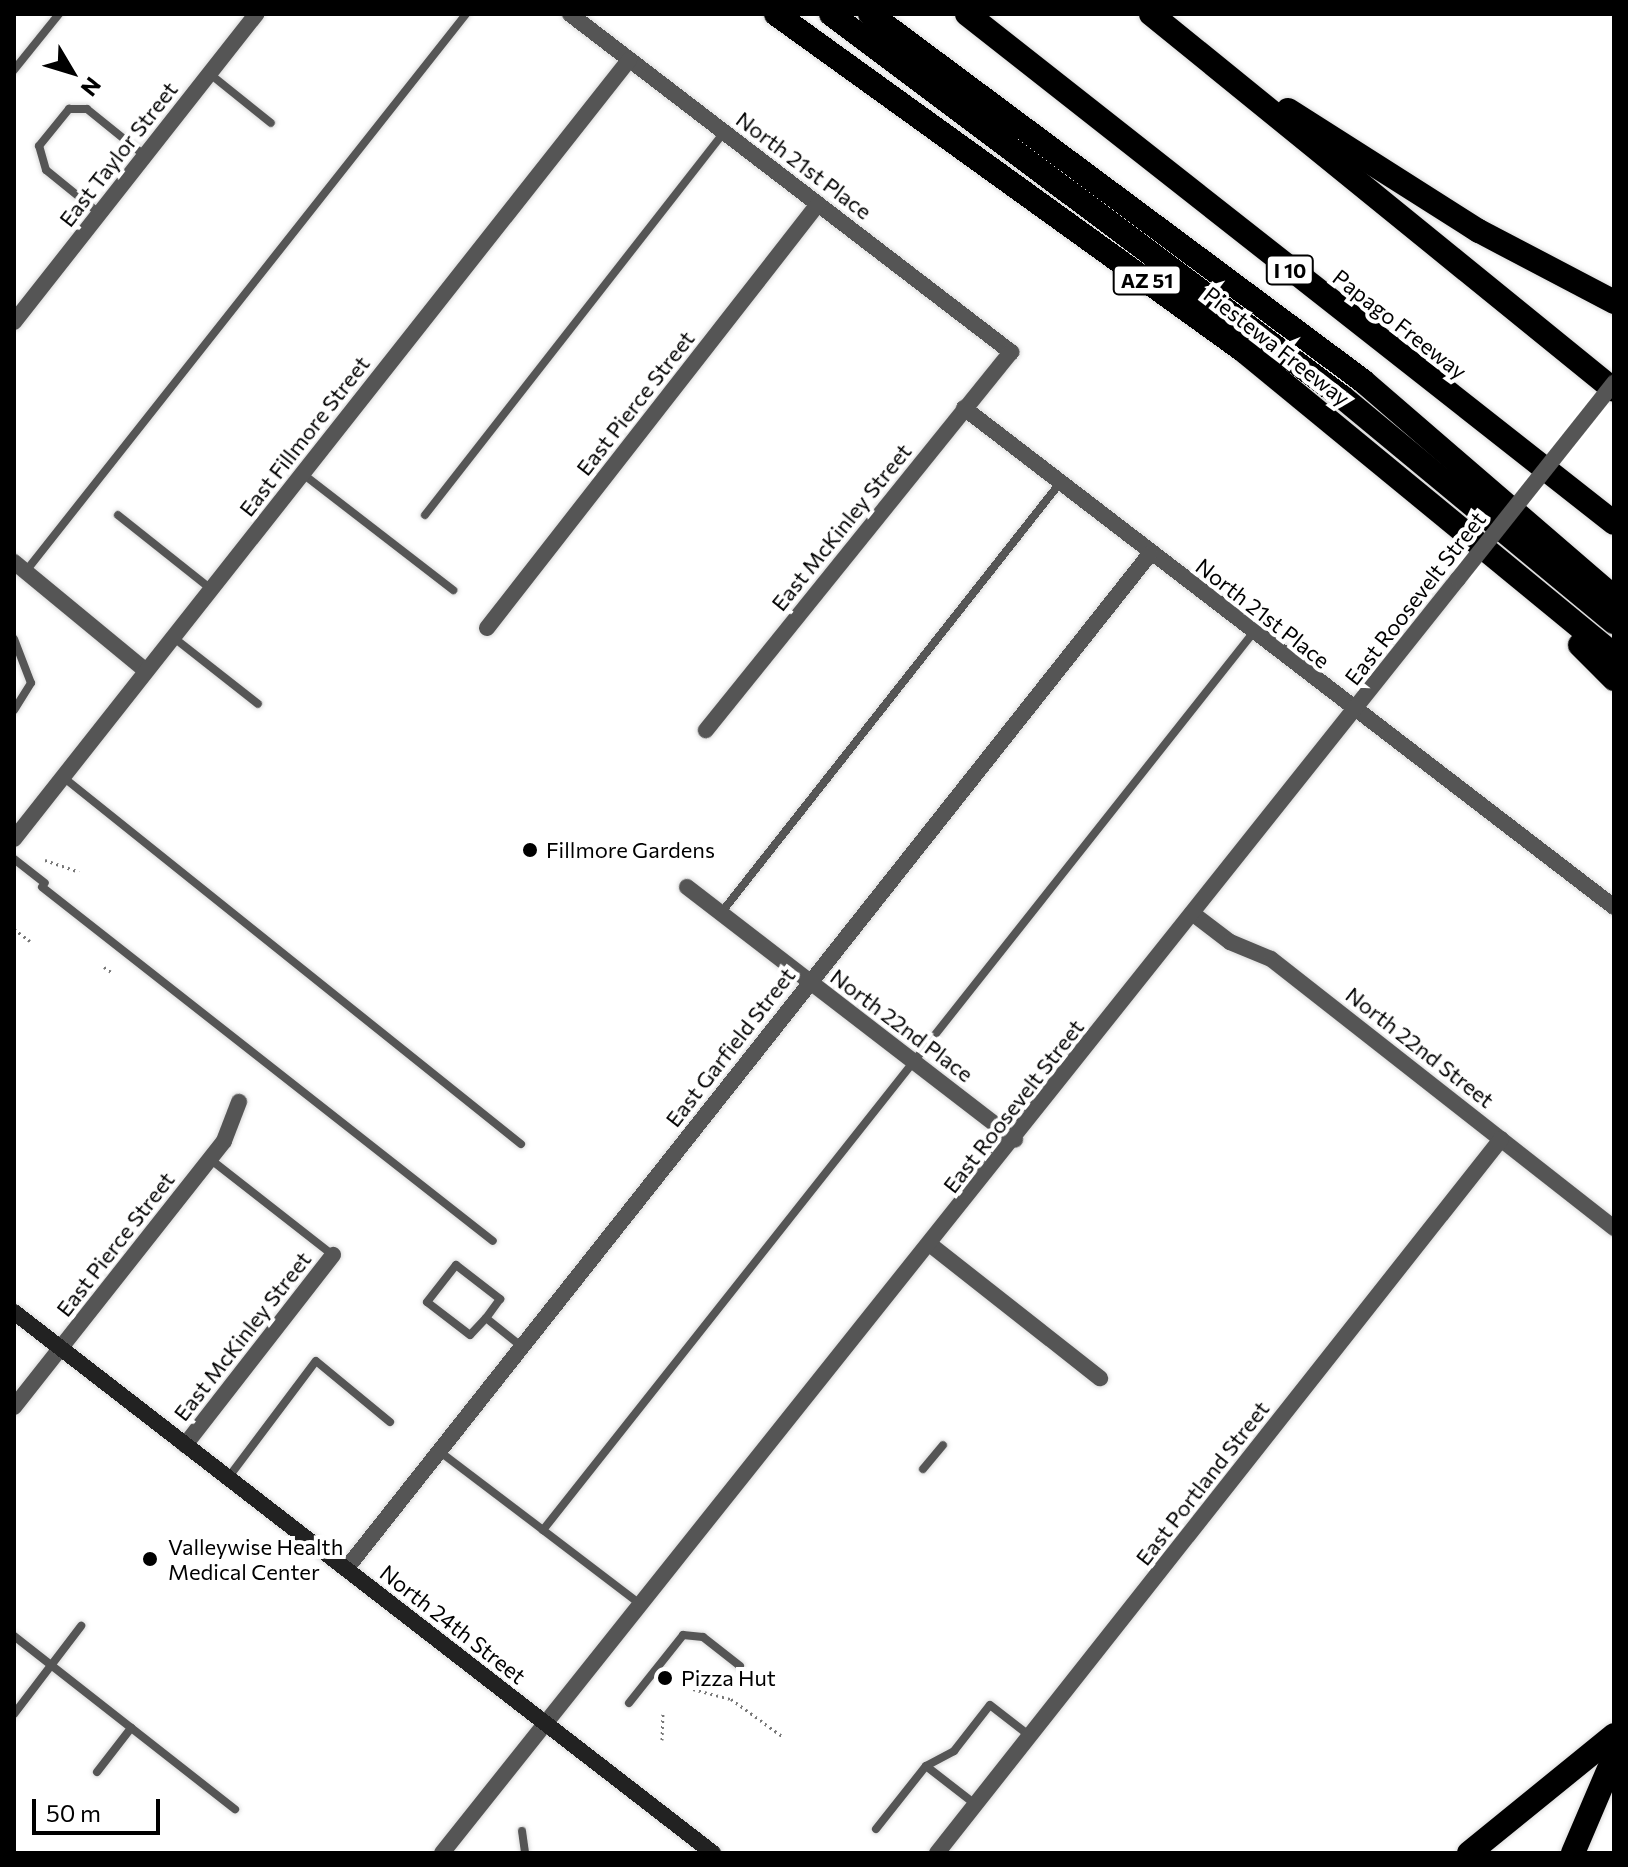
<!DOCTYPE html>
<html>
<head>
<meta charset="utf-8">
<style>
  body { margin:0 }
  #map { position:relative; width:1628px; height:1867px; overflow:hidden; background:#fff; font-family:Commissioner,sans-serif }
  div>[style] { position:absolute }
  .path>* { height:3px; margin-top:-1.5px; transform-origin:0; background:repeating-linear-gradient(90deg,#777 0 2px,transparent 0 6px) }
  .roads { filter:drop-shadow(0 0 2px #dbdbdb) drop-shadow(0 0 2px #dbdbdb) }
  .service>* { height:8px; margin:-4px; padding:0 4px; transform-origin:4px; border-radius:4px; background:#555 }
  .minor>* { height:16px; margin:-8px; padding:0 8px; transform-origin:8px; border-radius:8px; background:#555 }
  .tertiary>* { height:16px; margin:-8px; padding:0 8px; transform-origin:8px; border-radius:8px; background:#555 }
  .secondary>* { height:16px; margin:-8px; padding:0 8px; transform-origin:8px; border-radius:8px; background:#222 }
  .motorway>* { height:24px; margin:-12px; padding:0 12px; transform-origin:12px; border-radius:12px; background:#000 }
  .tertiary-bridge>* { height:16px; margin:-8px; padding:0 8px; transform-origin:8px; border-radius:8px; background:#555 }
  .dots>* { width:22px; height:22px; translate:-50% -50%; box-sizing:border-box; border:4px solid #fff; border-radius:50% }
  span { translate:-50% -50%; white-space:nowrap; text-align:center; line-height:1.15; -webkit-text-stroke:8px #fff; paint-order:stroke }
  .shield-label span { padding:2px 6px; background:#fff; border:2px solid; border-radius:6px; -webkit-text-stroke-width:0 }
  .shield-label { font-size:20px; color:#000; font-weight:700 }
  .street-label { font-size:22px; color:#000 }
  .poi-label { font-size:22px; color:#000 }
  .left { translate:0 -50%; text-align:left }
  .frame { position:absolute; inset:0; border:16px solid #000; pointer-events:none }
  .north { position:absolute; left:32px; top:32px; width:80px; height:80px; -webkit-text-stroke:6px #fff; paint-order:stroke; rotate:128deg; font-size:22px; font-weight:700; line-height:32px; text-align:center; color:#000 }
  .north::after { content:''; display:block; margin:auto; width:28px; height:36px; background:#000; clip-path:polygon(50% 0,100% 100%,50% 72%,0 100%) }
  .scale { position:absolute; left:32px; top:1799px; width:128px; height:36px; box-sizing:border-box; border:4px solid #000; border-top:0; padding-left:10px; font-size:24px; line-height:28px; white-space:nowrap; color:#000; -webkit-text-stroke:6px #fff; paint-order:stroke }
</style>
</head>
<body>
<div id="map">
  <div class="path">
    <div style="left:45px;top:860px;width:36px;rotate:19deg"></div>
    <div style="left:14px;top:929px;width:20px;rotate:37deg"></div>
    <div style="left:104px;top:967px;width:11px;rotate:34deg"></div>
    <div style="left:693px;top:1689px;width:39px;rotate:15deg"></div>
    <div style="left:731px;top:1699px;width:63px;rotate:36deg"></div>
    <div style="left:662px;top:1740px;width:26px;rotate:-88deg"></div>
  </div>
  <div class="roads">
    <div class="service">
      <div style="left:14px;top:70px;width:72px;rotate:-51.2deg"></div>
      <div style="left:210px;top:74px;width:78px;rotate:38.8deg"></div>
      <div style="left:99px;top:213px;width:68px;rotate:-140.9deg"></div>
      <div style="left:46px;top:170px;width:25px;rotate:-106deg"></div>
      <div style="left:39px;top:146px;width:48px;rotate:-51deg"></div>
      <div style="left:69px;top:109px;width:18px"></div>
      <div style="left:87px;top:109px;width:75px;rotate:39deg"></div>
      <div style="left:303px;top:474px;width:190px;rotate:37.7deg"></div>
      <div style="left:118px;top:515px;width:119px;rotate:38.5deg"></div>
      <div style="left:425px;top:515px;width:486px;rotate:-52deg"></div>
      <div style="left:26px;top:571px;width:710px;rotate:-51.69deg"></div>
      <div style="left:173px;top:637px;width:108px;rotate:38.2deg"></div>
      <div style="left:14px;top:639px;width:47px;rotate:68.9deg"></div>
      <div style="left:31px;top:683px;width:32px;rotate:122deg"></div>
      <div style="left:63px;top:777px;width:587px;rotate:38.71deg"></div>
      <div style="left:14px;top:859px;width:39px;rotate:38deg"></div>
      <div style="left:42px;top:887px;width:573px;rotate:38.13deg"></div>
      <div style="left:721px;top:913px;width:548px;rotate:-51.75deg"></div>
      <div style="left:210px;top:1159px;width:156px;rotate:38deg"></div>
      <div style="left:486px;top:1318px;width:23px;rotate:133deg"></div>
      <div style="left:470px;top:1335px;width:54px;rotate:-142.5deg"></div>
      <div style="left:427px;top:1302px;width:47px;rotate:-51.9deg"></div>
      <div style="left:456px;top:1265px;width:56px;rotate:37.7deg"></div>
      <div style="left:500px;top:1299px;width:24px;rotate:126deg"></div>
      <div style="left:486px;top:1318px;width:45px;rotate:38.7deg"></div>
      <div style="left:439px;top:1451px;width:131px;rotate:37.2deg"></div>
      <div style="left:923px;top:1469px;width:31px;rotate:-50deg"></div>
      <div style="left:228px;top:1478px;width:146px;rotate:-53.1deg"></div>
      <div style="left:316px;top:1361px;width:96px;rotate:39.5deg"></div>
      <div style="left:640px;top:1604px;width:122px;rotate:-142.7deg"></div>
      <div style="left:543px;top:1530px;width:1144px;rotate:-51.64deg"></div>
      <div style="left:14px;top:1636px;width:281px;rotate:38.1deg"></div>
      <div style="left:629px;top:1703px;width:87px;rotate:-51.5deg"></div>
      <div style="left:683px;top:1635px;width:20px;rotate:6deg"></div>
      <div style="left:703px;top:1637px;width:47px;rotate:38.1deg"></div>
      <div style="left:14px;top:1714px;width:111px;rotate:-52.7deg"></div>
      <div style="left:926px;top:1766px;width:32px;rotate:-28deg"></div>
      <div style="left:954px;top:1751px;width:58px;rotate:-52deg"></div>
      <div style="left:990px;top:1705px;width:51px;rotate:37.8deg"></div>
      <div style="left:97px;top:1772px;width:56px;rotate:-52.3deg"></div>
      <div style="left:876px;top:1829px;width:80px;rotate:-51.6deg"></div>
      <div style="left:926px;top:1766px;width:62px;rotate:37.8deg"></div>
      <div style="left:522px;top:1831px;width:22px;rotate:82deg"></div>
    </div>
    <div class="minor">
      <div style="left:570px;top:14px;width:556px;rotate:37.47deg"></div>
      <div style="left:1011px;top:352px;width:486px;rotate:128.9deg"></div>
      <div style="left:14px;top:322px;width:392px;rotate:-51.8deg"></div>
      <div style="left:964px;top:408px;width:819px;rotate:37.51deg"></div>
      <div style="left:14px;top:562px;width:171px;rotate:39.5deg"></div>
      <div style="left:487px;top:628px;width:538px;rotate:-52.02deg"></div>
      <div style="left:14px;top:839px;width:993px;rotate:-51.71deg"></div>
      <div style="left:687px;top:887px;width:414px;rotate:37.6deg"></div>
      <div style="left:1192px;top:913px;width:48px;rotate:37.3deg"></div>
      <div style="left:1230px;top:942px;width:44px;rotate:22.5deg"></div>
      <div style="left:1271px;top:959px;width:436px;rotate:38.1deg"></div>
      <div style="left:932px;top:1246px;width:214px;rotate:38.2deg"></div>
      <div style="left:14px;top:1407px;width:339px;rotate:-51.7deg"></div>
      <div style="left:224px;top:1141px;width:42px;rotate:-69deg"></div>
      <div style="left:185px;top:1445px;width:241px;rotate:-52.1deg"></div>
      <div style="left:346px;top:1569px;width:1295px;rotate:-51.62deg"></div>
      <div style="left:937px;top:1853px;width:910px;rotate:-51.69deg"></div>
    </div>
    <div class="tertiary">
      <div style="left:442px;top:1853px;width:1630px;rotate:-51.43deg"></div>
    </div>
    <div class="secondary">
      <div style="left:14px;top:1312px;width:884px;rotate:37.74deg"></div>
    </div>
    <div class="motorway">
      <div style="left:776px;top:14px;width:577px;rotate:35.76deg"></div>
      <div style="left:1244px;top:351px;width:479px;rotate:39.4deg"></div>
      <div style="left:831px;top:14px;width:639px;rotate:36.85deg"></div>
      <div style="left:1342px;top:397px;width:353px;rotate:39.6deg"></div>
      <div style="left:870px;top:14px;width:615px;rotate:36.66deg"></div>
      <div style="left:1363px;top:381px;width:332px;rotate:40.8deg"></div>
      <div style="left:967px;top:14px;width:823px;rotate:38.19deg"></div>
      <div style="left:1151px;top:14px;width:596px;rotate:39.08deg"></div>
      <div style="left:1288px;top:110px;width:226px;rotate:32.4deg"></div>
      <div style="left:1479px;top:231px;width:153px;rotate:27.7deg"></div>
      <div style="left:1580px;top:645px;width:48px;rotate:45deg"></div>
      <div style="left:1469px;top:1853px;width:187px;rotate:-39.1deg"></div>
      <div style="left:1573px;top:1853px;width:104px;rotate:-66.9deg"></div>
    </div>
  </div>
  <div class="tertiary-bridge">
    <div style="left:1458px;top:579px;width:251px;rotate:-51.5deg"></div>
  </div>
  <div class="dots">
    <div style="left:530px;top:850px;background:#000"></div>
    <div style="left:150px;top:1559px;background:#000"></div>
    <div style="left:665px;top:1678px;background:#000"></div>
  </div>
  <div class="shield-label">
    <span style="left:1290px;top:270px">I 10</span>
    <span style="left:1147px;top:280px">AZ 51</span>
  </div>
  <div class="street-label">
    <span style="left:118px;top:154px;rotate:-52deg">East Taylor Street</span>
    <span style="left:804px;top:165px;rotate:37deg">North 21st Place</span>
    <span style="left:1400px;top:324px;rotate:38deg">Papago Freeway</span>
    <span style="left:1277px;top:346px;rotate:38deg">Piestewa Freeway</span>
    <span style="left:635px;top:403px;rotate:-52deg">East Pierce Street</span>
    <span style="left:304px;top:436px;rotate:-52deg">East Fillmore Street</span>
    <span style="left:841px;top:527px;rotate:-51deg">East McKinley Street</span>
    <span style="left:1415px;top:598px;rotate:-52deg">East Roosevelt Street</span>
    <span style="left:1263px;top:613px;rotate:38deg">North 21st Place</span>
    <span style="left:902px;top:1025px;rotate:37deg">North 22nd Place</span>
    <span style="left:730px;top:1047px;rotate:-52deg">East Garfield Street</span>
    <span style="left:1420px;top:1047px;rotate:38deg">North 22nd Street</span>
    <span style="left:1013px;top:1106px;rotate:-52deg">East Roosevelt Street</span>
    <span style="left:115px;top:1244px;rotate:-52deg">East Pierce Street</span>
    <span style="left:242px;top:1336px;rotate:-52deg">East McKinley Street</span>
    <span style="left:1202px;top:1483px;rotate:-52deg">East Portland Street</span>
    <span style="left:453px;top:1624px;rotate:38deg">North 24th Street</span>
  </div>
  <div class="poi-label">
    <span class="left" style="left:546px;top:850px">Fillmore Gardens</span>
    <span class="left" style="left:168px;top:1559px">Valleywise Health<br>Medical Center</span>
    <span class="left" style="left:681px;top:1678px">Pizza Hut</span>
  </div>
  <div class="frame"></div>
  <div class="north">N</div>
  <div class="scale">50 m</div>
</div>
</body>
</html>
